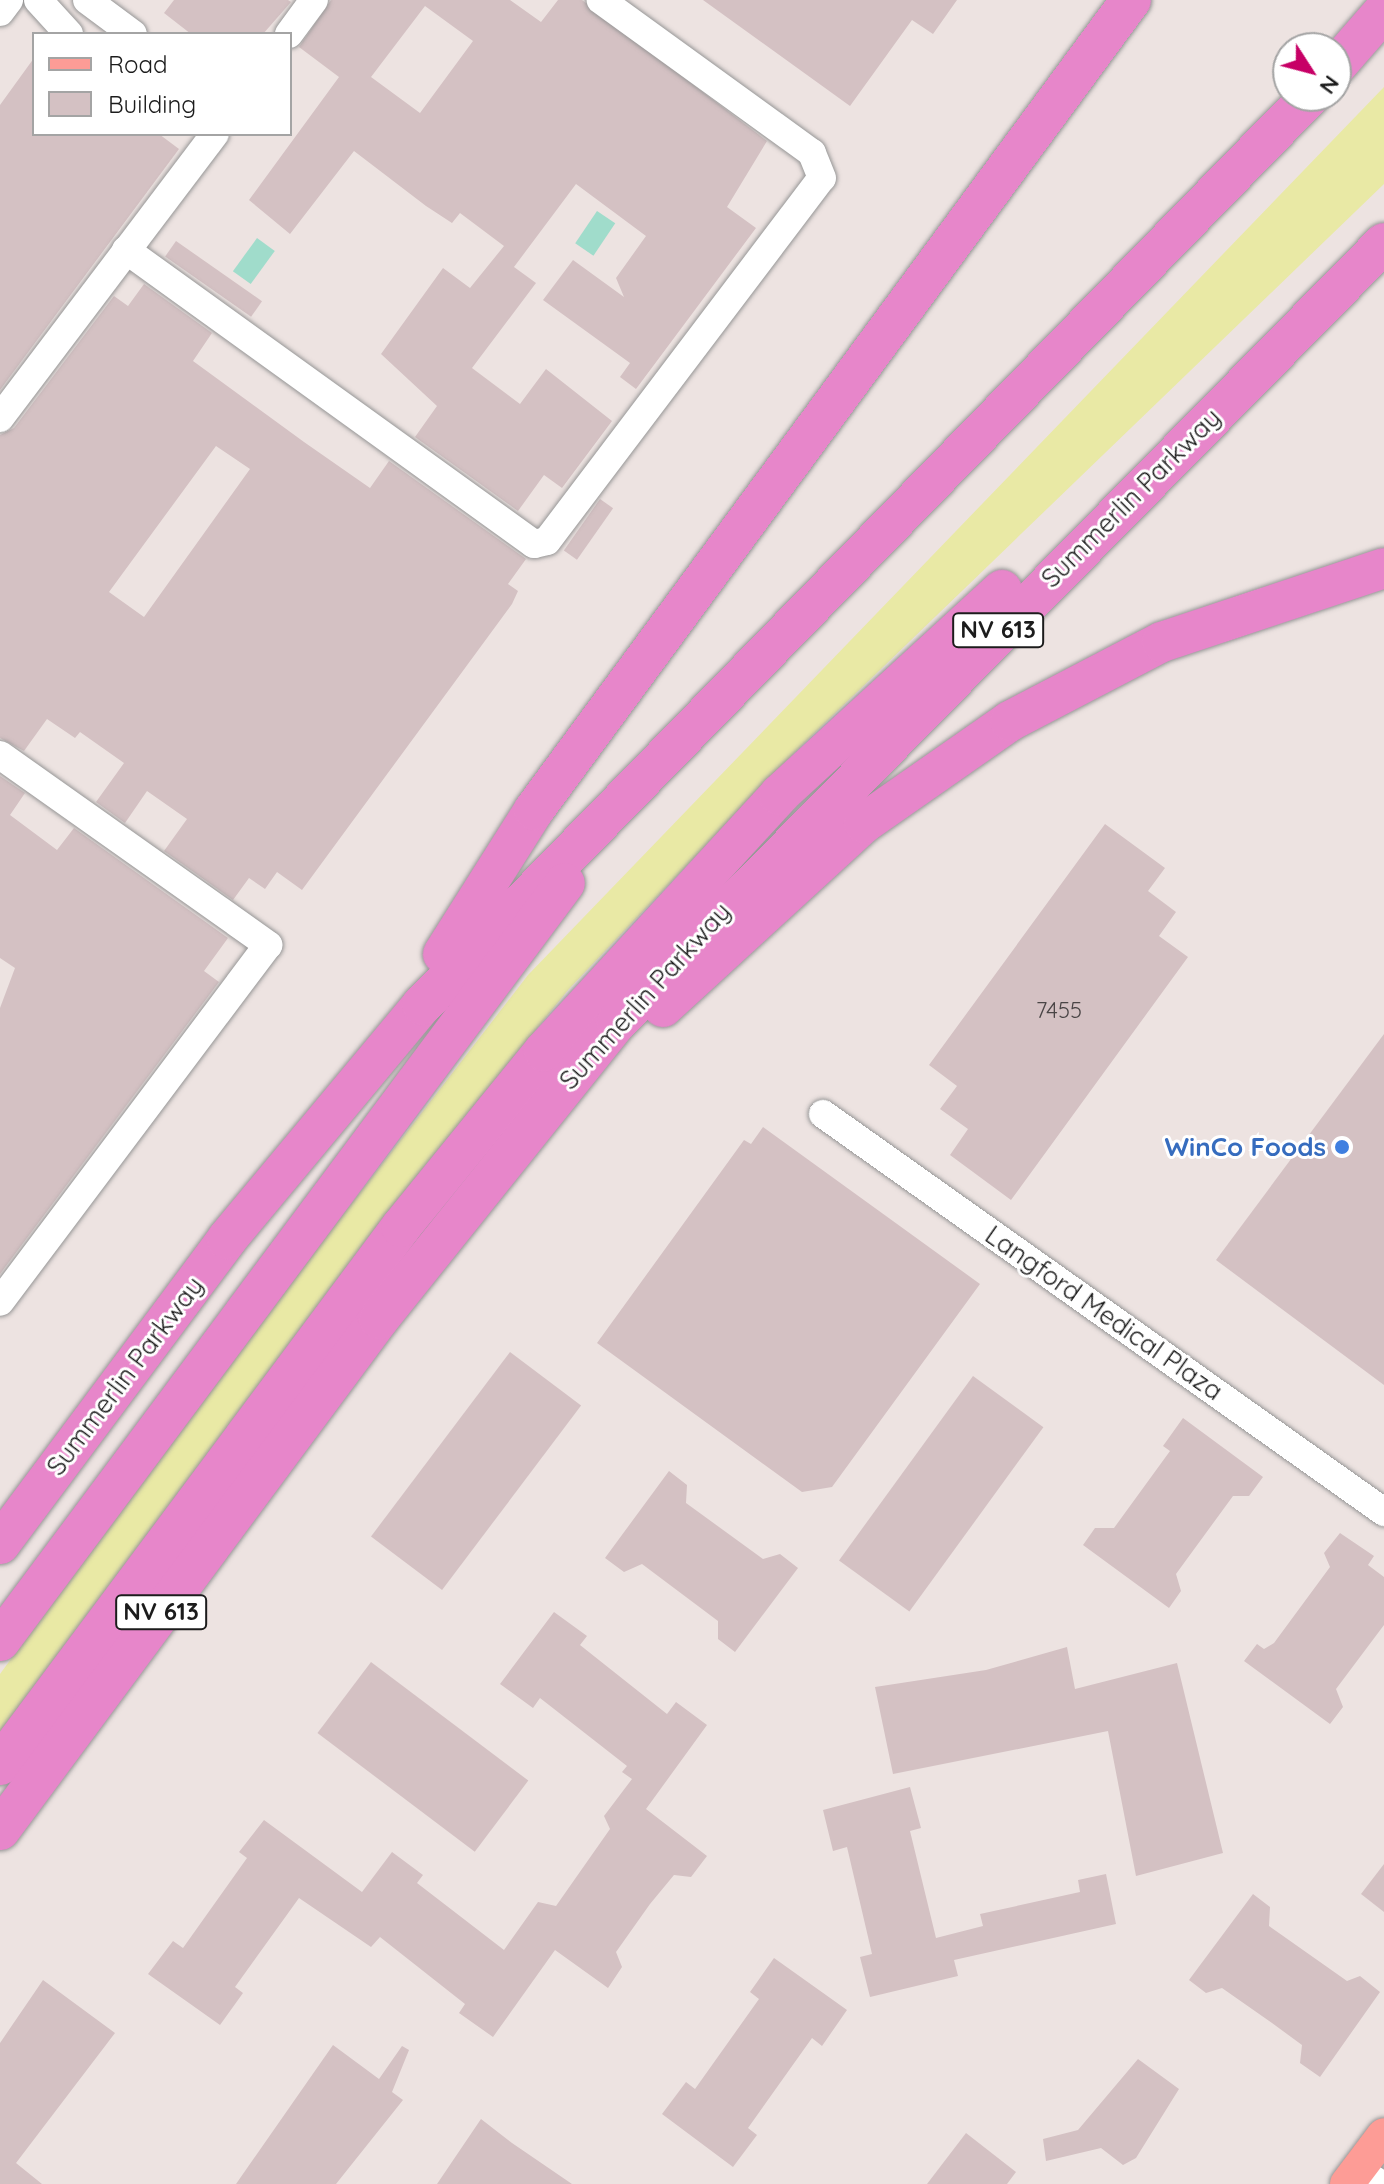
<!DOCTYPE html>
<html>
<head>
<meta charset="utf-8">
<style>
  body { margin:0 }
  #map { position:relative; width:1384px; height:2184px; overflow:hidden; background:#ede3e1; font-family:Quicksand,sans-serif }
  div>[style] { position:absolute }
  .grass>* { inset:0; background:#e9e9a5 }
  .water>* { inset:0; background:#a0dccb; transform-origin:0 0 }
  .building>* { inset:0; background:#d4c1c3; transform-origin:0 0 }
  .roads { filter:drop-shadow(0 0 2px #969696) drop-shadow(0 0 2px #969696) }
  .minor>* { height:28px; margin:-14px; padding:0 14px; transform-origin:14px; border-radius:14px; background:#fff }
  .major>* { height:34px; margin:-17px; padding:0 17px; transform-origin:17px; border-radius:17px; background:#fd9c96 }
  .highway>* { height:40px; margin:-20px; padding:0 20px; transform-origin:20px; border-radius:20px; background:#e786ca }
  .dots>* { width:22px; height:22px; translate:-50% -50%; box-sizing:border-box; border:4px solid #fff; border-radius:50% }
  span { translate:-50% -50%; white-space:nowrap; text-align:center; line-height:1.15; -webkit-text-stroke:6px #fff; paint-order:stroke }
  .number-label { font-size:22px; color:#4a4546 }
  .number-label span { -webkit-text-stroke-width:0 }
  .shield-label span { padding:2px 6px; background:#fff; border:2px solid; border-radius:6px; -webkit-text-stroke-width:0 }
  .shield-label { font-size:24px; color:#1c1c1c; font-weight:700 }
  .street-label { font-size:26px; color:#1c1c1c }
  .shop-label { font-size:26px; color:#366cbe; font-weight:700 }
  .right { translate:-100% -50%; text-align:right }
  .legend { position:absolute; left:32px; top:32px; width:260px; height:104px; box-sizing:border-box; background:#fff; border:2px solid #a4a4a4; margin:0; padding:10px 14px; list-style:none; font-size:24px; color:#1c1c1c }
  .legend li { display:flex; align-items:center; gap:16px; height:40px }
  .legend b { width:40px; border:2px solid #a4a4a4 }
  .north { position:absolute; left:1272px; top:32px; width:80px; height:80px; box-sizing:border-box; background:#fff; border:2px solid #a4a4a4; border-radius:50%; rotate:126deg; font-size:22px; font-weight:700; line-height:32px; text-align:center; color:#1c1c1c }
  .north::after { content:''; display:block; margin:auto; width:28px; height:36px; background:#c70066; clip-path:polygon(50% 0,100% 100%,50% 72%,0 100%) }
</style>
</head>
<body>
<div id="map">
  <div class="grass">
    <div style="clip-path:polygon(1384px 87px,1384px 184px,797px 750px,569px 989px,424px 1167px,0 1732px,0 1674px,206px 1392px,528px 975px)"></div>
  </div>
  <div class="water">
    <div style="left:597px;top:211px;width:22px;height:39px;rotate:34deg"></div>
    <div style="left:257px;top:238px;width:22px;height:41px;rotate:36deg"></div>
  </div>
  <div class="building">
    <div style="clip-path:polygon(174px 0,288px 0,291px 2px,263px 34px,191px 34px,164px 13px)"></div>
    <div style="clip-path:polygon(evenodd,331px 0,510px 0,541px 22px,558px 0,582px 0,767px 141px,727px 207px,756px 228px,636px 389px,620px 377px,630px 363px,543px 300px,573px 260px,624px 297px,616px 278px,646px 236px,576px 184px,514px 267px,536px 283px,472px 368px,520px 404px,546px 369px,612px 421px,562px 488px,544px 475px,518px 511px,415px 437px,437px 406px,381px 354px,443px 268px,470px 288px,504px 246px,460px 213px,452px 223px,426px 206px,354px 151px,290px 234px,249px 200px,339px 77px,299px 47px,331px 0,425px 6px,473px 41px,420px 113px,371px 77px,425px 6px)"></div>
    <div style="clip-path:polygon(703px 0,957px 0,933px 34px,912px 20px,850px 106px)"></div>
    <div style="clip-path:polygon(34px 58px,34px 134px,159px 134px,179px 149px,0 390px,0 105px)"></div>
    <div style="left:176px;top:241px;width:105px;height:19px;rotate:35deg"></div>
    <div style="clip-path:polygon(evenodd,144px 284px,212px 333px,193px 361px,304px 442px,370px 488px,389px 461px,526px 559px,508px 584px,518px 591px,512px 604px,302px 890px,277px 872px,265px 889px,249px 878px,233px 900px,164px 851px,187px 819px,147px 791px,125px 823px,96px 802px,124px 763px,80px 732px,75px 738px,47px 719px,24px 751px,0 738px,0 435px,14px 428px,114px 296px,128px 306px,144px 284px,216px 446px,250px 469px,144px 617px,109px 592px,216px 446px)"></div>
    <div style="left:600px;top:499px;width:16px;height:63px;rotate:35deg"></div>
    <div style="clip-path:polygon(0 776px,25px 793px,10px 815px,57px 850px,74px 828px,228px 938px,204px 971px,219px 982px,0 1274px,0 1008px,15px 968px,0 958px)"></div>
    <div style="clip-path:polygon(1105px 824px,1165px 868px,1148px 891px,1176px 912px,1159px 936px,1188px 957px,1011px 1200px,950px 1155px,968px 1129px,940px 1109px,957px 1086px,929px 1065px)"></div>
    <div style="clip-path:polygon(1384px 1034px,1384px 1385px,1216px 1260px)"></div>
    <div style="clip-path:polygon(763px 1127px,980px 1284px,832px 1487px,802px 1492px,597px 1343px,744px 1140px,751px 1144px)"></div>
    <div style="left:510px;top:1352px;width:89px;height:231px;rotate:37deg"></div>
    <div style="left:973px;top:1376px;width:87px;height:228px;rotate:36deg"></div>
    <div style="clip-path:polygon(1183px 1418px,1263px 1477px,1249px 1496px,1233px 1496px,1176px 1574px,1181px 1591px,1169px 1608px,1083px 1545px,1095px 1528px,1114px 1528px,1170px 1451px,1163px 1446px)"></div>
    <div style="clip-path:polygon(669px 1471px,687px 1485px,686px 1503px,763px 1559px,780px 1554px,798px 1568px,735px 1652px,718px 1639px,718px 1621px,642px 1564px,624px 1572px,605px 1558px)"></div>
    <div style="clip-path:polygon(1340px 1533px,1374px 1556px,1368px 1565px,1384px 1577px,1384px 1625px,1336px 1689px,1343px 1707px,1330px 1724px,1244px 1661px,1257px 1644px,1264px 1649px,1274px 1643px,1330px 1567px,1324px 1553px)"></div>
    <div style="clip-path:polygon(554px 1612px,587px 1636px,580px 1645px,667px 1714px,676px 1702px,707px 1725px,646px 1809px,707px 1856px,691px 1877px,674px 1875px,650px 1904px,616px 1952px,622px 1967px,608px 1988px,555px 1950px,493px 2037px,459px 2013px,465px 2004px,380px 1937px,371px 1947px,299px 1898px,235px 1987px,243px 1993px,220px 2025px,148px 1974px,173px 1941px,183px 1948px,247px 1858px,239px 1852px,264px 1820px,362px 1892px,392px 1852px,423px 1875px,417px 1883px,504px 1950px,538px 1902px,556px 1906px,610px 1829px,604px 1816px,632px 1779px,622px 1772px,627px 1766px,540px 1698px,533px 1708px,500px 1684px)"></div>
    <div style="clip-path:polygon(1067px 1647px,1075px 1689px,1177px 1663px,1223px 1853px,1136px 1876px,1108px 1731px,893px 1774px,875px 1687px,986px 1670px)"></div>
    <div style="left:371px;top:1662px;width:197px;height:89px;rotate:37deg"></div>
    <div style="clip-path:polygon(910px 1787px,921px 1828px,910px 1831px,936px 1938px,983px 1926px,980px 1914px,1080px 1892px,1078px 1880px,1106px 1874px,1116px 1924px,954px 1960px,958px 1976px,870px 1997px,860px 1957px,872px 1954px,847px 1847px,833px 1851px,823px 1810px)"></div>
    <div style="clip-path:polygon(1384px 1864px,1384px 1912px,1361px 1894px)"></div>
    <div style="clip-path:polygon(1253px 1894px,1270px 1907px,1269px 1926px,1347px 1981px,1360px 1976px,1380px 1992px,1320px 2077px,1300px 2063px,1302px 2045px,1272px 2023px,1222px 1988px,1206px 1993px,1189px 1980px)"></div>
    <div style="clip-path:polygon(774px 1958px,847px 2010px,822px 2046px,812px 2038px,748px 2128px,757px 2135px,733px 2167px,662px 2114px,686px 2082px,695px 2089px,759px 1999px,750px 1992px)"></div>
    <div style="clip-path:polygon(43px 1980px,115px 2033px,16px 2163px,42px 2184px,0 2184px,0 2043px)"></div>
    <div style="clip-path:polygon(333px 2045px,379px 2079px,402px 2046px,409px 2050px,392px 2092px,403px 2100px,336px 2184px,236px 2184px)"></div>
    <div style="clip-path:polygon(1138px 2059px,1179px 2089px,1136px 2158px,1123px 2165px,1101px 2148px,1046px 2161px,1043px 2139px,1078px 2130px)"></div>
    <div style="clip-path:polygon(481px 2119px,512px 2143px,572px 2184px,437px 2184px)"></div>
    <div style="clip-path:polygon(966px 2133px,1016px 2172px,1007px 2184px,927px 2184px)"></div>
  </div>
  <div class="roads">
    <div class="minor">
      <div style="left:38px;top:0;width:46px;rotate:47.6deg"></div>
      <div style="left:87px;top:0;width:57px;rotate:36.5deg"></div>
      <div style="left:0;top:12px;width:15px;rotate:-53deg"></div>
      <div style="left:289px;top:34px;width:42px;rotate:-53.7deg"></div>
      <div style="left:126px;top:250px;width:503px;rotate:35.78deg"></div>
      <div style="left:534px;top:544px;width:13px;rotate:-13deg"></div>
      <div style="left:547px;top:541px;width:455px;rotate:-52.9deg"></div>
      <div style="left:822px;top:178px;width:27px;rotate:-112deg"></div>
      <div style="left:812px;top:153px;width:261px;rotate:-144.1deg"></div>
      <div style="left:0;top:418px;width:356px;rotate:-52.9deg"></div>
      <div style="left:0;top:755px;width:329px;rotate:35.3deg"></div>
      <div style="left:268px;top:945px;width:446px;rotate:126.9deg"></div>
      <div style="left:823px;top:1114px;width:688px;rotate:35.35deg"></div>
      <div style="left:1358px;top:2169px;width:27px;rotate:34deg"></div>
    </div>
    <div class="major">
      <div style="left:1347px;top:2184px;width:61px;rotate:-52.9deg"></div>
    </div>
    <div class="highway">
      <div style="left:1336px;top:66px;width:73px;rotate:-48.9deg"></div>
      <div style="left:443px;top:954px;width:170px;rotate:-57.7deg"></div>
      <div style="left:534px;top:810px;width:1006px;rotate:-53.61deg"></div>
      <div style="left:663px;top:1007px;width:273px;rotate:-42.5deg"></div>
      <div style="left:864px;top:823px;width:178px;rotate:-34.9deg"></div>
      <div style="left:1010px;top:721px;width:171px;rotate:-27.5deg"></div>
      <div style="left:1162px;top:642px;width:234px;rotate:-18.4deg"></div>
      <div style="left:0;top:1544px;width:380px;rotate:-53.3deg"></div>
      <div style="left:227px;top:1239px;width:305px;rotate:-50.2deg"></div>
      <div style="left:422px;top:1005px;width:1271px;rotate:-45.67deg"></div>
      <div style="left:0;top:1641px;width:945px;rotate:-53.3deg"></div>
      <div style="left:0;top:1765px;width:671px;rotate:-53.3deg"></div>
      <div style="left:401px;top:1227px;width:227px;rotate:-50.9deg"></div>
      <div style="left:544px;top:1051px;width:348px;rotate:-47.4deg"></div>
      <div style="left:779px;top:795px;width:303px;rotate:-42.6deg"></div>
      <div style="left:0;top:1830px;width:636px;rotate:-53.44deg"></div>
      <div style="left:379px;top:1319px;width:381px;rotate:-51.3deg"></div>
      <div style="left:617px;top:1022px;width:1093px;rotate:-45.44deg"></div>
    </div>
  </div>
  <div class="dots">
    <div style="left:1342px;top:1147px;background:#3f7fe0"></div>
  </div>
  <div class="number-label">
    <span style="left:1059px;top:1011px">7455</span>
  </div>
  <div class="shield-label">
    <span style="left:998px;top:630px">NV 613</span>
    <span style="left:161px;top:1612px">NV 613</span>
  </div>
  <div class="street-label">
    <span style="left:1131px;top:498px;rotate:-45deg">Summerlin Parkway</span>
    <span style="left:645px;top:996px;rotate:-48deg">Summerlin Parkway</span>
    <span style="left:1104px;top:1313px;rotate:35deg">Langford Medical Plaza</span>
    <span style="left:125px;top:1376px;rotate:-53deg">Summerlin Parkway</span>
  </div>
  <div class="shop-label">
    <span class="right" style="left:1326px;top:1147px">WinCo Foods</span>
  </div>
  <ul class="legend">
  <li><b style="height:10px;background:#fd9c96"></b>Road</li>
  <li><b style="height:22px;background:#d4c1c3"></b>Building</li>
  </ul>
  <div class="north">N</div>
</div>
</body>
</html>
